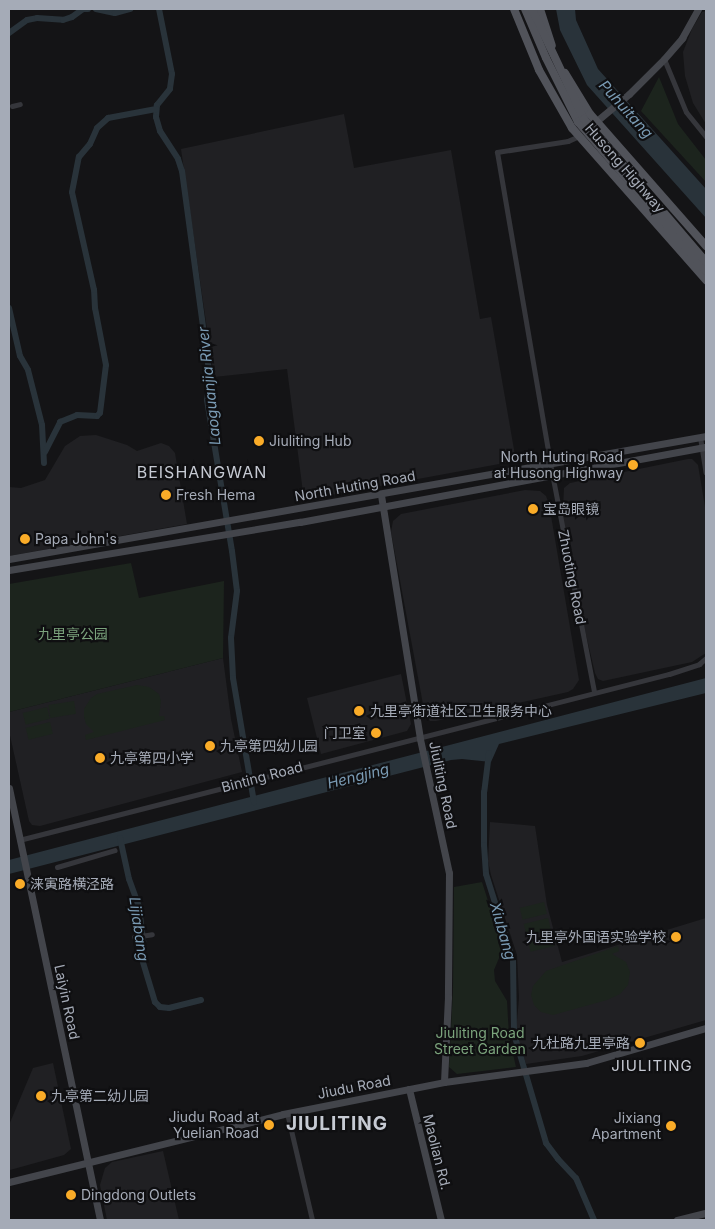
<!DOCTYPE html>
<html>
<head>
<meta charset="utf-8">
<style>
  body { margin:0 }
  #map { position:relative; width:715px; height:1229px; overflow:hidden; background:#141416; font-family:Inter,"Noto Sans SC",sans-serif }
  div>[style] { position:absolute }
  .built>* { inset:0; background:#202023 }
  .green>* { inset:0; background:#1c241d; transform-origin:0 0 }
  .water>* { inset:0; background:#29333a }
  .canal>* { height:6px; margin:-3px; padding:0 3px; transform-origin:3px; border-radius:3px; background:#29333a }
  .street>* { height:5px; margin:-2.5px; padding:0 2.5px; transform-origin:2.5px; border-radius:2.5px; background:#35363b }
  .secondary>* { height:7px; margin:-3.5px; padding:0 3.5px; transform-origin:3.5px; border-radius:3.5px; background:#43454b }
  .primary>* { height:8px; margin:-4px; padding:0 4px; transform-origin:4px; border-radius:4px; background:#51535a }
  .primary-bridge>* { height:8px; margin:-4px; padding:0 4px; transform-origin:4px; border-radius:4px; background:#51535a }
  .dots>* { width:14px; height:14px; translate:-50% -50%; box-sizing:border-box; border:2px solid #0f0f11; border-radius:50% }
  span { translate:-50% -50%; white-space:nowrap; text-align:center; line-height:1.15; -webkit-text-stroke:4.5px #0f0f11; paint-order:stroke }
  .street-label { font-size:14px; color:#a5abb7 }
  .poi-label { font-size:14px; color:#a5abb7 }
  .left { translate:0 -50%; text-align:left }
  .right { translate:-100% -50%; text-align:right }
  .park-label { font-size:14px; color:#7ba37c }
  .water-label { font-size:15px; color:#7a9bb4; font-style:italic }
  .neighbourhood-label { font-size:15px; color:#c6cad3; letter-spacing:1px }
  .quarter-label { font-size:16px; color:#c6cad3; letter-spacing:1px }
  .district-label { font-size:19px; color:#c6cad3; font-weight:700; letter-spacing:1px }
  .frame { position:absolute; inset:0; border:10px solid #a5abb7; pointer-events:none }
</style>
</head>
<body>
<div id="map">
  <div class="built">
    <div style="clip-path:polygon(706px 11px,706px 124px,693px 103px,685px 76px,683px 52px,692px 29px,702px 12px)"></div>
    <div style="clip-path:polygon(344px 114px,354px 168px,451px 150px,480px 319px,491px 317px,516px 461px,304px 500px,287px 369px,214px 377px,181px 149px)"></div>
    <div style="clip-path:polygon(96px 435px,127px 445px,137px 451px,161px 443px,169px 446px,175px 453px,187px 524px,9px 556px,9px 487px,21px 488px,45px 480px,65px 446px,80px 436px)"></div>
    <div style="clip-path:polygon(688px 459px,692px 459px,698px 465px,706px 513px,706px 653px,692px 662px,603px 681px,598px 679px,595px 673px,562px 532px,564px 488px,570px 483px)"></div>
    <div style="clip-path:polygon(525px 490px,540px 491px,546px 496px,549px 504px,579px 680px,573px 689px,568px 692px,436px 721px,430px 721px,425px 715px,391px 532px,393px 521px,401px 514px)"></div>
    <div style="clip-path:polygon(223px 658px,231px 719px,242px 772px,40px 826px,32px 825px,29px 821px,9px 731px,9px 712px)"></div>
    <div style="clip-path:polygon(401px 674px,411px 724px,407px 731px,321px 754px,307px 698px)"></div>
    <div style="clip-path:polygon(490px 822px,535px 826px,547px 905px,562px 962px,706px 918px,706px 1020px,582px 1056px,526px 1064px,516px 1033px,519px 998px,517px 955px,491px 875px,488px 861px)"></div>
    <div style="clip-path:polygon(53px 1063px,71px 1149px,64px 1155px,10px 1170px,9px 1125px,33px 1068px)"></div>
    <div style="clip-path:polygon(163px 1151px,179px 1220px,107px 1220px,100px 1185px,105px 1168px,112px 1162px)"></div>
  </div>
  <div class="green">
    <div style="clip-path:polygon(659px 77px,678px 124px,706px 160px,706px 182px,641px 111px)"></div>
    <div style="clip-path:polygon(131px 563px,139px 598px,224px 581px,223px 658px,9px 712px,9px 584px)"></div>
    <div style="clip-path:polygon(137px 685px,149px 687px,159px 694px,161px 701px,159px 716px,164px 716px,165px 720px,86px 740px,85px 735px,94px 732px,86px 724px,84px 717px,84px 709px,91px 698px,97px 694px)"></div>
    <div style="left:74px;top:701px;width:13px;height:26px;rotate:81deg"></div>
    <div style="left:47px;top:707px;width:12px;height:25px;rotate:76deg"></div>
    <div style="left:50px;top:722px;width:12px;height:25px;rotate:76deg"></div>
    <div style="clip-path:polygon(482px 882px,502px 945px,502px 951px,494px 970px,495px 981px,507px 1001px,509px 1036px,516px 1067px,457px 1074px,449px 1067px,453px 991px,454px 887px)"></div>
    <div style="left:544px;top:902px;width:12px;height:25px;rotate:76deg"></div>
    <div style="left:548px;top:918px;width:12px;height:25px;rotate:76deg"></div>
    <div style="left:552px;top:934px;width:12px;height:25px;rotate:76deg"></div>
    <div style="clip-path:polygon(618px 946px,619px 951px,612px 954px,626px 962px,630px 972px,628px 985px,620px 994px,607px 1000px,553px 1015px,541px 1012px,534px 1005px,531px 995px,533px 986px,546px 971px)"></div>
  </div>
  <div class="water">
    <div style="clip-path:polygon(556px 9px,575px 9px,576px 20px,598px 69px,706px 189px,706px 218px,587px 85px,560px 30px)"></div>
    <div style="clip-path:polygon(706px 678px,706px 693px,499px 744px,491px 762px,462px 759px,451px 760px,9px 874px,9px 860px)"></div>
  </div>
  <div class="canal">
    <div style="left:96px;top:9px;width:19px;rotate:12deg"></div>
    <div style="left:115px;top:13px;width:16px;rotate:-15deg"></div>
    <div style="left:159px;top:9px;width:66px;rotate:78.7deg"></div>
    <div style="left:172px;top:74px;width:15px;rotate:98deg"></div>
    <div style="left:170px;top:89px;width:21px;rotate:129deg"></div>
    <div style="left:157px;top:105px;width:12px;rotate:95deg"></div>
    <div style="left:156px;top:117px;width:15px;rotate:74deg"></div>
    <div style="left:160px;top:131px;width:33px;rotate:57deg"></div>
    <div style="left:178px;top:159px;width:13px;rotate:72deg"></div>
    <div style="left:182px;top:171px;width:208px;rotate:82.3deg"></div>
    <div style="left:210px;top:377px;width:23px;rotate:97deg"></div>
    <div style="left:207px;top:400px;width:153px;rotate:80.6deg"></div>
    <div style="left:232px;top:551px;width:40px;rotate:82.9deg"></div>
    <div style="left:237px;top:591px;width:47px;rotate:97.3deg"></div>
    <div style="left:231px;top:638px;width:40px;rotate:87.1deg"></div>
    <div style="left:233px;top:678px;width:126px;rotate:80.4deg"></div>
    <div style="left:9px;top:33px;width:22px;rotate:-36deg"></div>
    <div style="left:27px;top:20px;width:10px;rotate:-11deg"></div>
    <div style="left:37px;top:18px;width:26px;rotate:4deg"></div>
    <div style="left:63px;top:20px;width:9px;rotate:-18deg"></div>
    <div style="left:72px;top:17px;width:14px;rotate:-36deg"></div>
    <div style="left:83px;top:9px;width:5px"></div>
    <div style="left:9px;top:308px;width:49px;rotate:77.1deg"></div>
    <div style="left:20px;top:356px;width:16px;rotate:60deg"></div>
    <div style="left:28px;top:370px;width:57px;rotate:75.7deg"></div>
    <div style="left:42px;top:425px;width:38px;rotate:87deg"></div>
    <div style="left:45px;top:452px;width:34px;rotate:-63deg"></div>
    <div style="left:60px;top:422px;width:18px;rotate:-22deg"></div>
    <div style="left:77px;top:415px;width:20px;rotate:3deg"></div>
    <div style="left:97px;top:416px;width:4px;rotate:-45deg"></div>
    <div style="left:100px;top:413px;width:48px;rotate:-82.9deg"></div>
    <div style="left:106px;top:365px;width:58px;rotate:-100.9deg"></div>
    <div style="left:95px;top:308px;width:18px;rotate:-93deg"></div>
    <div style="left:94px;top:290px;width:100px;rotate:-102.7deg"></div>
    <div style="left:72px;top:192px;width:36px;rotate:-79deg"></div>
    <div style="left:79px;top:157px;width:17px;rotate:-50deg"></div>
    <div style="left:90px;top:144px;width:17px;rotate:-66deg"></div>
    <div style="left:97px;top:128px;width:15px;rotate:-42deg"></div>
    <div style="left:108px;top:118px;width:49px;rotate:-10.6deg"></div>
    <div style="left:489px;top:753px;width:39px;rotate:97deg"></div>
    <div style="left:484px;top:792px;width:53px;rotate:90deg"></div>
    <div style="left:484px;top:845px;width:29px;rotate:86deg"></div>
    <div style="left:486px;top:874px;width:90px;rotate:72.6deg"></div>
    <div style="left:513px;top:960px;width:74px;rotate:89.2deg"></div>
    <div style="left:514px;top:1034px;width:114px;rotate:73.6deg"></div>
    <div style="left:546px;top:1143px;width:20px;rotate:53deg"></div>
    <div style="left:558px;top:1159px;width:26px;rotate:47deg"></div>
    <div style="left:576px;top:1178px;width:46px;rotate:66.8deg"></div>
    <div style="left:120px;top:838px;width:42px;rotate:77.6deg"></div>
    <div style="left:129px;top:879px;width:30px;rotate:70deg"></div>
    <div style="left:139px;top:907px;width:35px;rotate:83deg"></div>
    <div style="left:143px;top:942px;width:17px;rotate:93deg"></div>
    <div style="left:142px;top:959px;width:45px;rotate:73.2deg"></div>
    <div style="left:155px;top:1002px;width:7px;rotate:45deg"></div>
    <div style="left:160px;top:1007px;width:9px;rotate:6deg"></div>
    <div style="left:169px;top:1008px;width:33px;rotate:-14deg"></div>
  </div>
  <div class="street">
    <div style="left:664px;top:59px;width:57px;rotate:67.5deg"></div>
    <div style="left:686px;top:112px;width:32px;rotate:51deg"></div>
    <div style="left:12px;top:106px;width:8px;rotate:-14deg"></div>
    <div style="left:579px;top:136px;width:12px;rotate:156deg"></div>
    <div style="left:568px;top:141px;width:72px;rotate:171.2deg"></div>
    <div style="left:497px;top:152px;width:315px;rotate:80.3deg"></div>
    <div style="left:550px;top:463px;width:233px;rotate:79.1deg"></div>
    <div style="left:700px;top:437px;width:36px;rotate:81deg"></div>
    <div style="left:19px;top:840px;width:671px;rotate:-14.33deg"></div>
    <div style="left:669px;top:674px;width:32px;rotate:-18deg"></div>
    <div style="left:699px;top:664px;width:9px;rotate:-41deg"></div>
    <div style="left:57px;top:867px;width:60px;rotate:-16.3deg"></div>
    <div style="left:134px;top:937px;width:18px;rotate:-9deg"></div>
    <div style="left:287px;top:1113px;width:110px;rotate:76.8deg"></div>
  </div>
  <div class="secondary">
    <div style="left:593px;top:124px;width:47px;rotate:-39.8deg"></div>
    <div style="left:629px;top:94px;width:49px;rotate:-45deg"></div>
    <div style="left:664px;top:59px;width:28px;rotate:-49deg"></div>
    <div style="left:682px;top:38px;width:33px;rotate:-61deg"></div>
    <div style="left:381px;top:495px;width:247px;rotate:80.9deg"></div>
    <div style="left:420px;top:739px;width:137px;rotate:77.8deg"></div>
    <div style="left:449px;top:873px;width:124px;rotate:90.5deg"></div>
    <div style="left:448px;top:997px;width:85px;rotate:92.7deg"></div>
    <div style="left:9px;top:559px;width:708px;rotate:-10.01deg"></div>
    <div style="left:9px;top:570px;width:295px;rotate:-9.4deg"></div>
    <div style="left:300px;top:522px;width:413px;rotate:-10.5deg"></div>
    <div style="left:9px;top:788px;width:441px;rotate:78.1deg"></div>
    <div style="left:409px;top:1089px;width:135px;rotate:76.3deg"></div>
    <div style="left:9px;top:1182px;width:282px;rotate:-13.9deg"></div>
    <div style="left:283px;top:1114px;width:164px;rotate:-11.2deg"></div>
    <div style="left:444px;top:1082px;width:143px;rotate:-7.6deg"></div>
    <div style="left:586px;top:1063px;width:125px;rotate:-16.3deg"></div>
    <div style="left:677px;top:1220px;width:30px;rotate:-14deg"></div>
  </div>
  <div class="primary">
    <div style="left:514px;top:9px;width:66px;rotate:67.7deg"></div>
    <div style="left:539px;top:70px;width:67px;rotate:60.4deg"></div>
    <div style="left:572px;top:128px;width:203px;rotate:48.6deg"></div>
    <div style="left:540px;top:9px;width:38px;rotate:72deg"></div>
    <div style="left:565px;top:73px;width:48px;rotate:58.6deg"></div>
    <div style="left:590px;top:114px;width:176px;rotate:48.7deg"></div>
  </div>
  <div class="primary-bridge">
    <div style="left:525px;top:9px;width:53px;rotate:66.8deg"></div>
    <div style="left:546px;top:58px;width:72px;rotate:63.4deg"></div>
    <div style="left:578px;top:122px;width:196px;rotate:49.3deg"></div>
    <div style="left:532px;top:9px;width:122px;rotate:64.7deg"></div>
    <div style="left:584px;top:119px;width:188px;rotate:49.5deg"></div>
  </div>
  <div class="dots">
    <div style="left:259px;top:441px;background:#faac28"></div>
    <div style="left:633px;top:465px;background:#faac28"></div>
    <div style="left:166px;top:495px;background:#faac28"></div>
    <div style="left:533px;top:509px;background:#faac28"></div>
    <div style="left:25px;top:539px;background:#faac28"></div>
    <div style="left:359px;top:711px;background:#faac28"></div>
    <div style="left:376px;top:733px;background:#faac28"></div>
    <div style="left:210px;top:746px;background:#faac28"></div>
    <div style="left:100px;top:758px;background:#faac28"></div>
    <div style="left:20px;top:884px;background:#faac28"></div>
    <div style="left:676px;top:937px;background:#faac28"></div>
    <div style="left:640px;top:1043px;background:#faac28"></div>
    <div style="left:41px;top:1096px;background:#faac28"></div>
    <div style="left:269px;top:1125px;background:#faac28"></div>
    <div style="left:671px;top:1126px;background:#faac28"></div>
    <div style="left:71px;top:1195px;background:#faac28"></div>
  </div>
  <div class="street-label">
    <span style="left:625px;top:168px;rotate:49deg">Husong Highway</span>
    <span style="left:355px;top:486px;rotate:-10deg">North Huting Road</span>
    <span style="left:572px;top:577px;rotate:79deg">Zhuoting Road</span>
    <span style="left:262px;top:777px;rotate:-15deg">Binting Road</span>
    <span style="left:443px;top:785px;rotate:78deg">Jiuliting Road</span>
    <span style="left:67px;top:1002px;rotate:78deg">Laiyin Road</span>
    <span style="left:354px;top:1087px;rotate:-11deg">Jiudu Road</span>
    <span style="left:437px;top:1152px;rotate:76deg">Maolian Rd.</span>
  </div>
  <div class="poi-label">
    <span class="left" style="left:269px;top:441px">Jiuliting Hub</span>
    <span class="right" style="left:623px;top:465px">North Huting Road<br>at Husong Highway</span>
    <span class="left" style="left:176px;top:495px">Fresh Hema</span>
    <span class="left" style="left:543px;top:509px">宝岛眼镜</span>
    <span class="left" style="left:35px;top:539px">Papa John's</span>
    <span class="left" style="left:370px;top:711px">九里亭街道社区卫生服务中心</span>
    <span class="right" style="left:366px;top:733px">门卫室</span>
    <span class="left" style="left:220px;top:746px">九亭第四幼儿园</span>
    <span class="left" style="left:110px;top:758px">九亭第四小学</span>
    <span class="left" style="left:30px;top:884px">涞寅路横泾路</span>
    <span class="right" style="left:666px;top:937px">九里亭外国语实验学校</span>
    <span class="right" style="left:630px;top:1043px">九杜路九里亭路</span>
    <span class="left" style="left:51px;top:1096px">九亭第二幼儿园</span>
    <span class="right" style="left:259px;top:1125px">Jiudu Road at<br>Yuelian Road</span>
    <span class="right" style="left:661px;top:1126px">Jixiang<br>Apartment</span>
    <span class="left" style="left:81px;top:1195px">Dingdong Outlets</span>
  </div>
  <div class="park-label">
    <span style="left:73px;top:634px">九里亭公园</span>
    <span style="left:480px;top:1041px">Jiuliting Road<br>Street Garden</span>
  </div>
  <div class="water-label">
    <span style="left:626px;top:109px;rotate:48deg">Puhuitang</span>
    <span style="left:209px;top:386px;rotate:-96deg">Laoguanjia River</span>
    <span style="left:358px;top:776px;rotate:-14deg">Hengjing</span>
    <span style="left:139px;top:929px;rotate:82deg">Lijiabang</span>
    <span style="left:503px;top:931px;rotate:74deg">Xiubang</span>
  </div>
  <div class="neighbourhood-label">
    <span style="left:652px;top:1066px">JIULITING</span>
  </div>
  <div class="quarter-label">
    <span style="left:202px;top:472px">BEISHANGWAN</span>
  </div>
  <div class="district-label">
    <span style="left:337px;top:1124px">JIULITING</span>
  </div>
  <div class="frame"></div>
</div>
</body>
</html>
